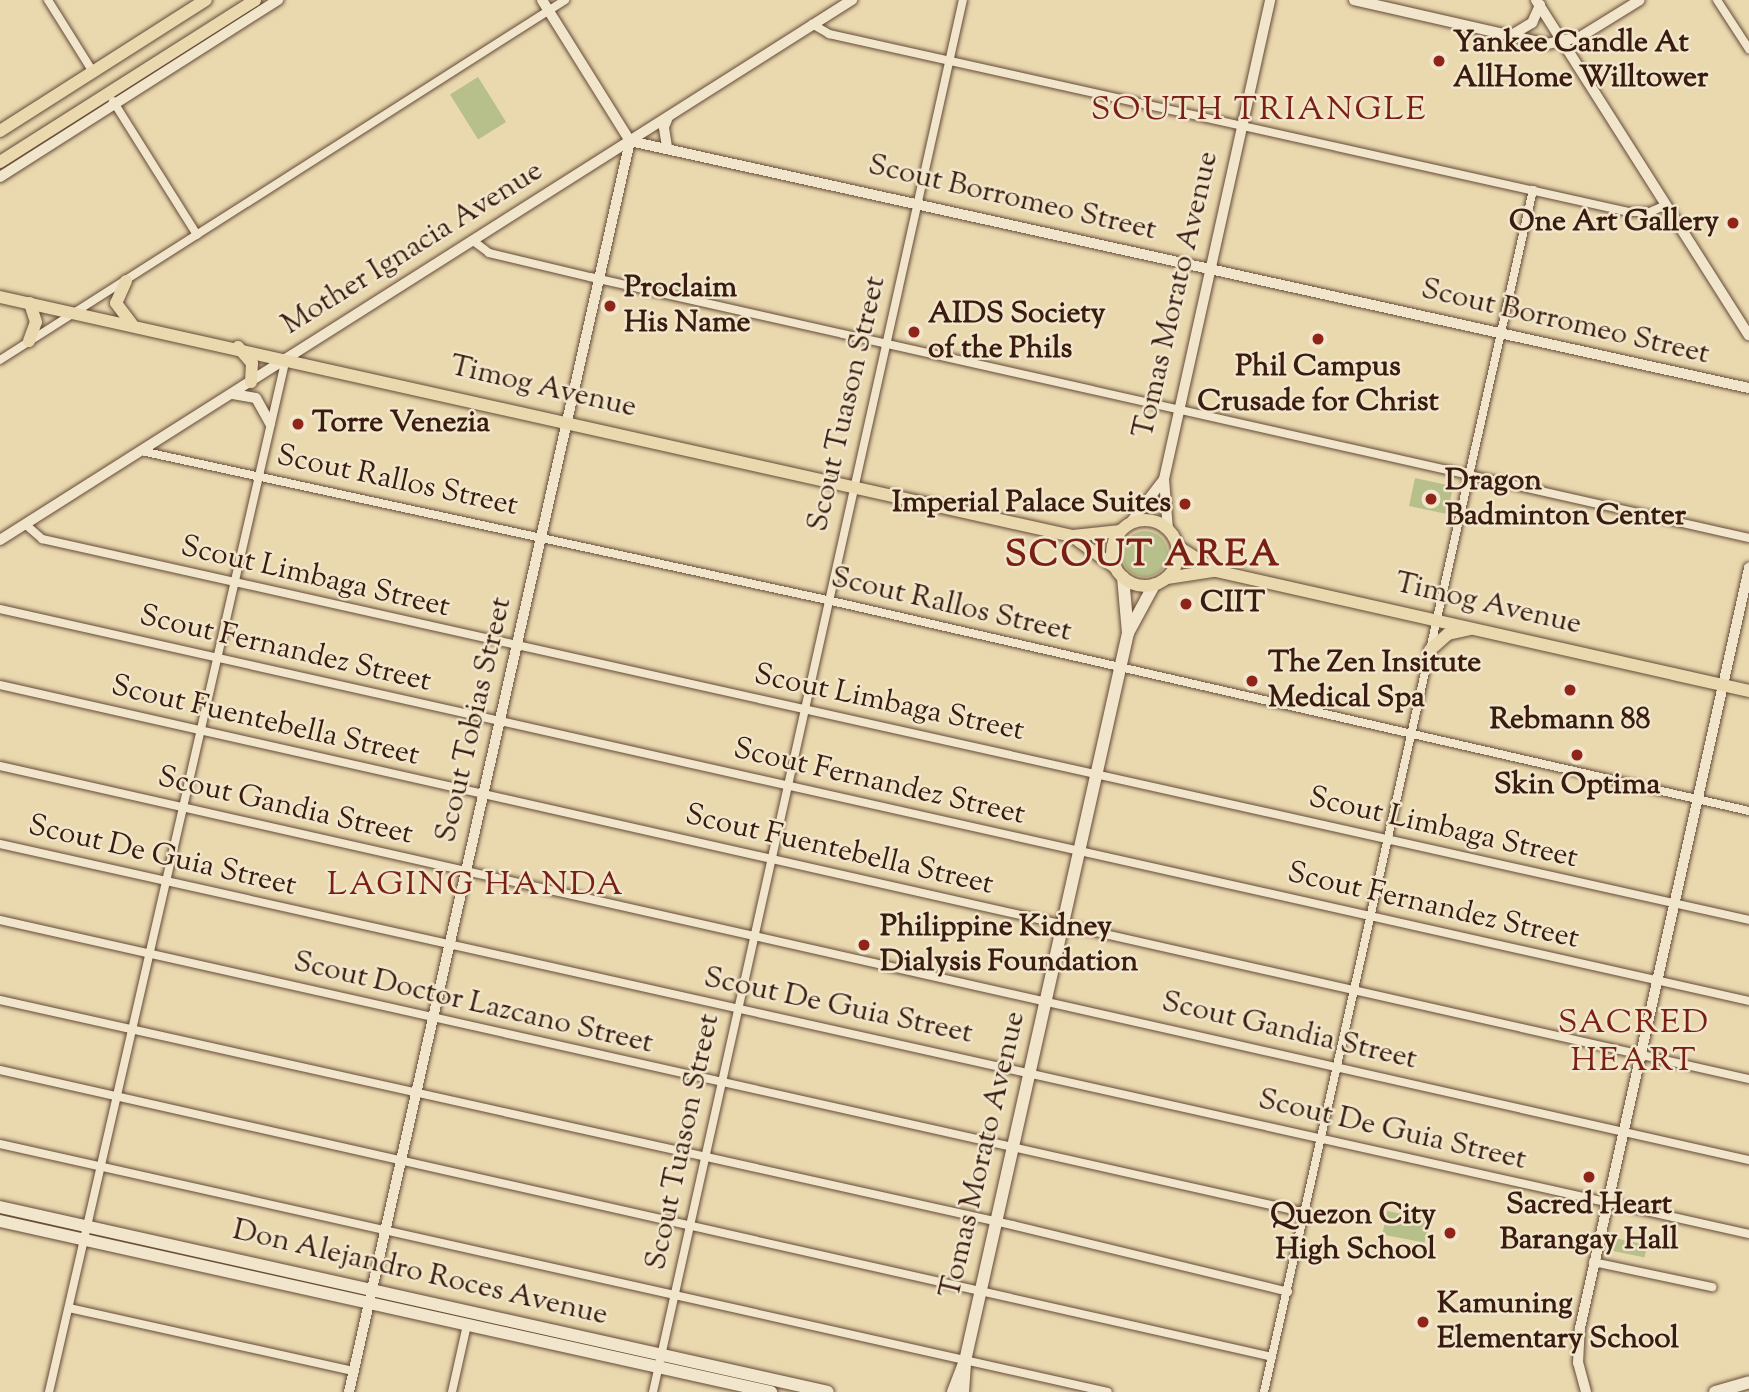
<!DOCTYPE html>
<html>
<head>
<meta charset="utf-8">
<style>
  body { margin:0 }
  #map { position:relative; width:1749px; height:1392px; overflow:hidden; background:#ead9af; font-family:"Sorts Mill Goudy",serif }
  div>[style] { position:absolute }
  .green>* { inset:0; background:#b7bf8b; transform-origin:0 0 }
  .round { border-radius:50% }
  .roads { filter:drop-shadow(0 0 2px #654a38) drop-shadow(0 0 2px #654a38) }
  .minor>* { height:8px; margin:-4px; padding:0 4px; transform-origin:4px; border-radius:4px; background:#f1e6cb }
  .tertiary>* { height:10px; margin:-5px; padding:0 5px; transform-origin:5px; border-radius:5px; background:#f1e6cb }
  .secondary>* { height:12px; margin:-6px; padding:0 6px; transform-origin:6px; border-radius:6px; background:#f1e6cb }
  .primary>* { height:12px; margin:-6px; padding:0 6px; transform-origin:6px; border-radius:6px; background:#ead9af }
  .primary>.ring { margin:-6px; padding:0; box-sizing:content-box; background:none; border:12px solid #ead9af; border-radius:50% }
  .dots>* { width:19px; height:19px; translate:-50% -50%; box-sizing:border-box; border:4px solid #f1e6cb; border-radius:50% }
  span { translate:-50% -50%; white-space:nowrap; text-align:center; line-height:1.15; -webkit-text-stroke:5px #f1e6cb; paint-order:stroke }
  .poi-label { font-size:30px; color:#391b10; font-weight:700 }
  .left { translate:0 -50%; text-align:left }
  .right { translate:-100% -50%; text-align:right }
  .street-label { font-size:30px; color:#391b10 }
  .quarter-label { font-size:33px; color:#7a1f14; letter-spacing:2px }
  .district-label { font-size:37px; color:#7a1f14; font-weight:700; letter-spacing:2px }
</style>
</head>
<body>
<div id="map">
  <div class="green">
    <div style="left:478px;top:77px;width:53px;height:33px;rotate:58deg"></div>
    <div style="clip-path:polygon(1415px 478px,1447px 485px,1452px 492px,1447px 514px,1409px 506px)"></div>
    <div class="round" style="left:1122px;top:531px;width:46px;height:46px"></div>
    <div style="left:1387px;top:1211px;width:43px;height:24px;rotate:11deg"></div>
    <div style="left:1610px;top:1237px;width:38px;height:13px;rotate:12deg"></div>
  </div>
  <div class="roads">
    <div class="minor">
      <div style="left:48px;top:0;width:85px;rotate:58deg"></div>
      <div style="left:1717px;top:0;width:59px;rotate:56.9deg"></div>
      <div style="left:812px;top:24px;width:20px;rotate:30deg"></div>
      <div style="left:829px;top:34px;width:820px;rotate:12.54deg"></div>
      <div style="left:1629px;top:212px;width:21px"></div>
      <div style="left:1650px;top:212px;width:17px;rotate:-24deg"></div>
      <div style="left:113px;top:101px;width:158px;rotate:57.9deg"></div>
      <div style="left:472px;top:240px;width:21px;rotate:37deg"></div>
      <div style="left:489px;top:253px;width:104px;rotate:13.4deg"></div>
      <div style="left:590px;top:277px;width:1188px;rotate:12.69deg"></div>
      <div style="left:0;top:360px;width:670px;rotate:-32.5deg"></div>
      <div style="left:141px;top:451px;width:702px;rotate:12.25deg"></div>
      <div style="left:827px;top:600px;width:946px;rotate:12.89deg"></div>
      <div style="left:25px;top:524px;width:23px;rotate:41deg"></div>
      <div style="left:42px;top:539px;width:1749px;rotate:12.58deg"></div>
      <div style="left:0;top:609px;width:1792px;rotate:12.63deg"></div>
      <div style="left:0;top:685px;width:1793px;rotate:12.7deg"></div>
      <div style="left:0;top:766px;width:1793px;rotate:12.7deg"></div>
      <div style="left:0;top:844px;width:1792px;rotate:12.57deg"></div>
      <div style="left:0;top:920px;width:1338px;rotate:12.64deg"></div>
      <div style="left:0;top:1000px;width:1037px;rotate:12.53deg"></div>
      <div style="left:1012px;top:1225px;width:284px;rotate:13.6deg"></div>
      <div style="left:0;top:1070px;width:1304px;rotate:12.71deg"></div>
      <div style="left:0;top:1144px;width:1135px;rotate:12.62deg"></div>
      <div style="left:1593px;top:1262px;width:122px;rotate:11.9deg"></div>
      <div style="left:69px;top:1308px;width:291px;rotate:12.5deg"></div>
      <div style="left:49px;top:1392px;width:1061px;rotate:-77.09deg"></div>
      <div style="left:452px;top:1392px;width:69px;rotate:-77.4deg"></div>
      <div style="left:653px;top:1392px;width:1426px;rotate:-77.45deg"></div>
      <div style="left:1264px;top:1392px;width:1232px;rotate:-77.39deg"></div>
    </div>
    <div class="tertiary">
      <div style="left:542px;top:0;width:166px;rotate:58deg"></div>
      <div style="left:630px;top:141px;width:1146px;rotate:12.45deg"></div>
      <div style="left:1354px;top:0;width:198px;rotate:12.8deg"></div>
      <div style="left:1547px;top:44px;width:34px;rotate:-12deg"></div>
      <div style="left:1580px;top:37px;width:70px;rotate:-31.7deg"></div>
      <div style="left:1536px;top:0;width:397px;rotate:57.6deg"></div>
      <div style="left:1510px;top:36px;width:26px;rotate:-31deg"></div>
      <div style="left:1532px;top:23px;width:20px;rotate:-66deg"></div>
      <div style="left:667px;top:147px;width:20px;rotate:-99deg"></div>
      <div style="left:664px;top:127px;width:11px;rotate:-68deg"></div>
      <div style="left:0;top:177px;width:330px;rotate:-32.5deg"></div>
      <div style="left:233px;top:394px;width:23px;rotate:10deg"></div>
      <div style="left:256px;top:398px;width:29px;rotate:61deg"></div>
      <div style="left:1128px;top:526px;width:59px;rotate:-52.5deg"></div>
      <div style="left:1168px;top:530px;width:51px;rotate:-94.5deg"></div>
      <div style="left:1164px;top:479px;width:491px;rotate:-77.5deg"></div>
      <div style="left:0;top:540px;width:1009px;rotate:-32.37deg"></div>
      <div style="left:349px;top:1392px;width:1282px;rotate:-77.34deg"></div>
      <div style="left:1586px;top:1392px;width:30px;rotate:-105deg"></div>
      <div style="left:1578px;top:1363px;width:35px;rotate:-87deg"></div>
      <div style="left:1580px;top:1328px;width:779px;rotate:-77.46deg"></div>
    </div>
    <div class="secondary">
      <div style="left:1128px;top:633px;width:55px;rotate:-61.6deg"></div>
      <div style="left:0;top:1207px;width:848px;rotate:12.59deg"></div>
      <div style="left:0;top:1221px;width:790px;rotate:12.51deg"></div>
      <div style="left:953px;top:1392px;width:33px;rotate:-69deg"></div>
      <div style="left:965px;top:1361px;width:746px;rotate:-77.38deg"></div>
      <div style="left:1128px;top:633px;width:56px;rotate:-95.1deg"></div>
      <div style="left:963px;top:1392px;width:31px;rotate:-86deg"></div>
      <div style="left:1715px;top:1392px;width:35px;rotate:-16deg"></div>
    </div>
    <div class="primary">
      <div style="left:0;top:131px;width:244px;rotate:-32.5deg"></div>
      <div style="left:0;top:162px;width:302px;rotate:-32.4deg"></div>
      <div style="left:126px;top:281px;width:24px;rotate:114deg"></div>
      <div style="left:116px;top:303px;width:26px;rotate:53deg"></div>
      <div style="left:0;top:297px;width:1098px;rotate:12.57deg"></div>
      <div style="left:1072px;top:536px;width:54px;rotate:36deg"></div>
      <div style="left:29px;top:341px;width:20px;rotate:-70deg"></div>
      <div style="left:36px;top:322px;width:20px;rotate:-108deg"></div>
      <div style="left:238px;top:347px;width:21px;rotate:49deg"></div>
      <div style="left:252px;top:363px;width:19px;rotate:93deg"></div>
      <div class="ring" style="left:1112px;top:520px;width:54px;height:54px"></div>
      <div style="left:1073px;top:536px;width:48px;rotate:-5.9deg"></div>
      <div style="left:1177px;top:546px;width:46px;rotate:32.7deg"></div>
      <div style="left:1216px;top:571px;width:546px;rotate:12.69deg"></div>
      <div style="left:1167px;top:578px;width:46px;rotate:-8.8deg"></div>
      <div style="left:1430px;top:650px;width:24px;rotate:-42deg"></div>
      <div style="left:1448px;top:634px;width:22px;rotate:-13deg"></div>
    </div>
  </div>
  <div class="dots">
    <div style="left:1439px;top:61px;background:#8f2418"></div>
    <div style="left:1733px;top:223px;background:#8f2418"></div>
    <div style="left:610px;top:306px;background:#8f2418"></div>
    <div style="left:914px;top:332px;background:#8f2418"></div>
    <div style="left:1318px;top:339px;background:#8f2418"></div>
    <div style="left:298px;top:424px;background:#8f2418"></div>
    <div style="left:1431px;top:499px;background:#8f2418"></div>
    <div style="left:1185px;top:504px;background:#8f2418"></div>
    <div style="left:1186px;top:604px;background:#8f2418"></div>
    <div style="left:1252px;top:681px;background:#8f2418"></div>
    <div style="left:1570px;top:690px;background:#8f2418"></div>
    <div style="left:1577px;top:755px;background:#8f2418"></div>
    <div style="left:864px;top:945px;background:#8f2418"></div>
    <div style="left:1589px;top:1177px;background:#8f2418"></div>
    <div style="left:1450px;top:1233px;background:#8f2418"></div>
    <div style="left:1423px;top:1322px;background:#8f2418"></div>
  </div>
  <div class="poi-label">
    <span class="left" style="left:1453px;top:61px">Yankee Candle At<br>AllHome Willtower</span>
    <span class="right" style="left:1719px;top:223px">One Art Gallery</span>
    <span class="left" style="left:624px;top:306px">Proclaim<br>His Name</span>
    <span class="left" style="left:928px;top:332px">AIDS Society<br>of the Phils</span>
    <span style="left:1318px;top:385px">Phil Campus<br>Crusade for Christ</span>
    <span class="left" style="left:312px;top:424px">Torre Venezia</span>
    <span class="left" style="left:1445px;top:499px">Dragon<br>Badminton Center</span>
    <span class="right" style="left:1171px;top:504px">Imperial Palace Suites</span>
    <span class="left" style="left:1200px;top:604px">CIIT</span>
    <span class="left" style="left:1268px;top:681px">The Zen Insitute<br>Medical Spa</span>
    <span style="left:1570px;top:721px">Rebmann 88</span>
    <span style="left:1577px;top:786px">Skin Optima</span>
    <span class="left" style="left:880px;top:945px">Philippine Kidney<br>Dialysis Foundation</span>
    <span style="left:1589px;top:1223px">Sacred Heart<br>Barangay Hall</span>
    <span class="right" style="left:1436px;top:1233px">Quezon City<br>High School</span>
    <span class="left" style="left:1437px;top:1322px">Kamuning<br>Elementary School</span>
  </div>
  <div class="street-label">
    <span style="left:1012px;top:199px;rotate:13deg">Scout Borromeo Street</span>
    <span style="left:413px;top:249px;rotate:-32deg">Mother Ignacia Avenue</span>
    <span style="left:1177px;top:295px;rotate:-77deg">Tomas Morato Avenue</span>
    <span style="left:1565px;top:323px;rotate:13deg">Scout Borromeo Street</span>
    <span style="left:543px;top:388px;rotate:13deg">Timog Avenue</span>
    <span style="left:848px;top:404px;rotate:-77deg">Scout Tuason Street</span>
    <span style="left:397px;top:482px;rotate:12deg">Scout Rallos Street</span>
    <span style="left:315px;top:578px;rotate:13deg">Scout Limbaga Street</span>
    <span style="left:1488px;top:605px;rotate:13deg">Timog Avenue</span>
    <span style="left:951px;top:606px;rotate:13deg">Scout Rallos Street</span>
    <span style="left:285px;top:650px;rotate:13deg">Scout Fernandez Street</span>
    <span style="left:889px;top:704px;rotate:12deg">Scout Limbaga Street</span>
    <span style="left:475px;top:720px;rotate:-77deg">Scout Tobias Street</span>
    <span style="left:265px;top:722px;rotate:13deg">Scout Fuentebella Street</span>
    <span style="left:879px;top:783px;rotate:13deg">Scout Fernandez Street</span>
    <span style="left:285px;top:807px;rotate:13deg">Scout Gandia Street</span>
    <span style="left:1443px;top:829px;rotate:13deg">Scout Limbaga Street</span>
    <span style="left:839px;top:851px;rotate:13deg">Scout Fuentebella Street</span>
    <span style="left:162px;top:857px;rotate:13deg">Scout De Guia Street</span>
    <span style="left:1433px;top:907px;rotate:13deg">Scout Fernandez Street</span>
    <span style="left:473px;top:1004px;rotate:13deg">Scout Doctor Lazcano Street</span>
    <span style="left:838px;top:1007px;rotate:12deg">Scout De Guia Street</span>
    <span style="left:1289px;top:1032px;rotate:13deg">Scout Gandia Street</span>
    <span style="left:1392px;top:1131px;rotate:13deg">Scout De Guia Street</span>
    <span style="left:684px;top:1142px;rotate:-78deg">Scout Tuason Street</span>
    <span style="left:984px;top:1155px;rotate:-77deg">Tomas Morato Avenue</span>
    <span style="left:420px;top:1274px;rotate:13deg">Don Alejandro Roces Avenue</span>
  </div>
  <div class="quarter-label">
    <span style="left:1259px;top:112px">SOUTH TRIANGLE</span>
    <span style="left:476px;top:887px">LAGING HANDA</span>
    <span style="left:1634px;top:1044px">SACRED<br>HEART</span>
  </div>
  <div class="district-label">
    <span style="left:1143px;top:556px">SCOUT AREA</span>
  </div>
</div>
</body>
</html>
